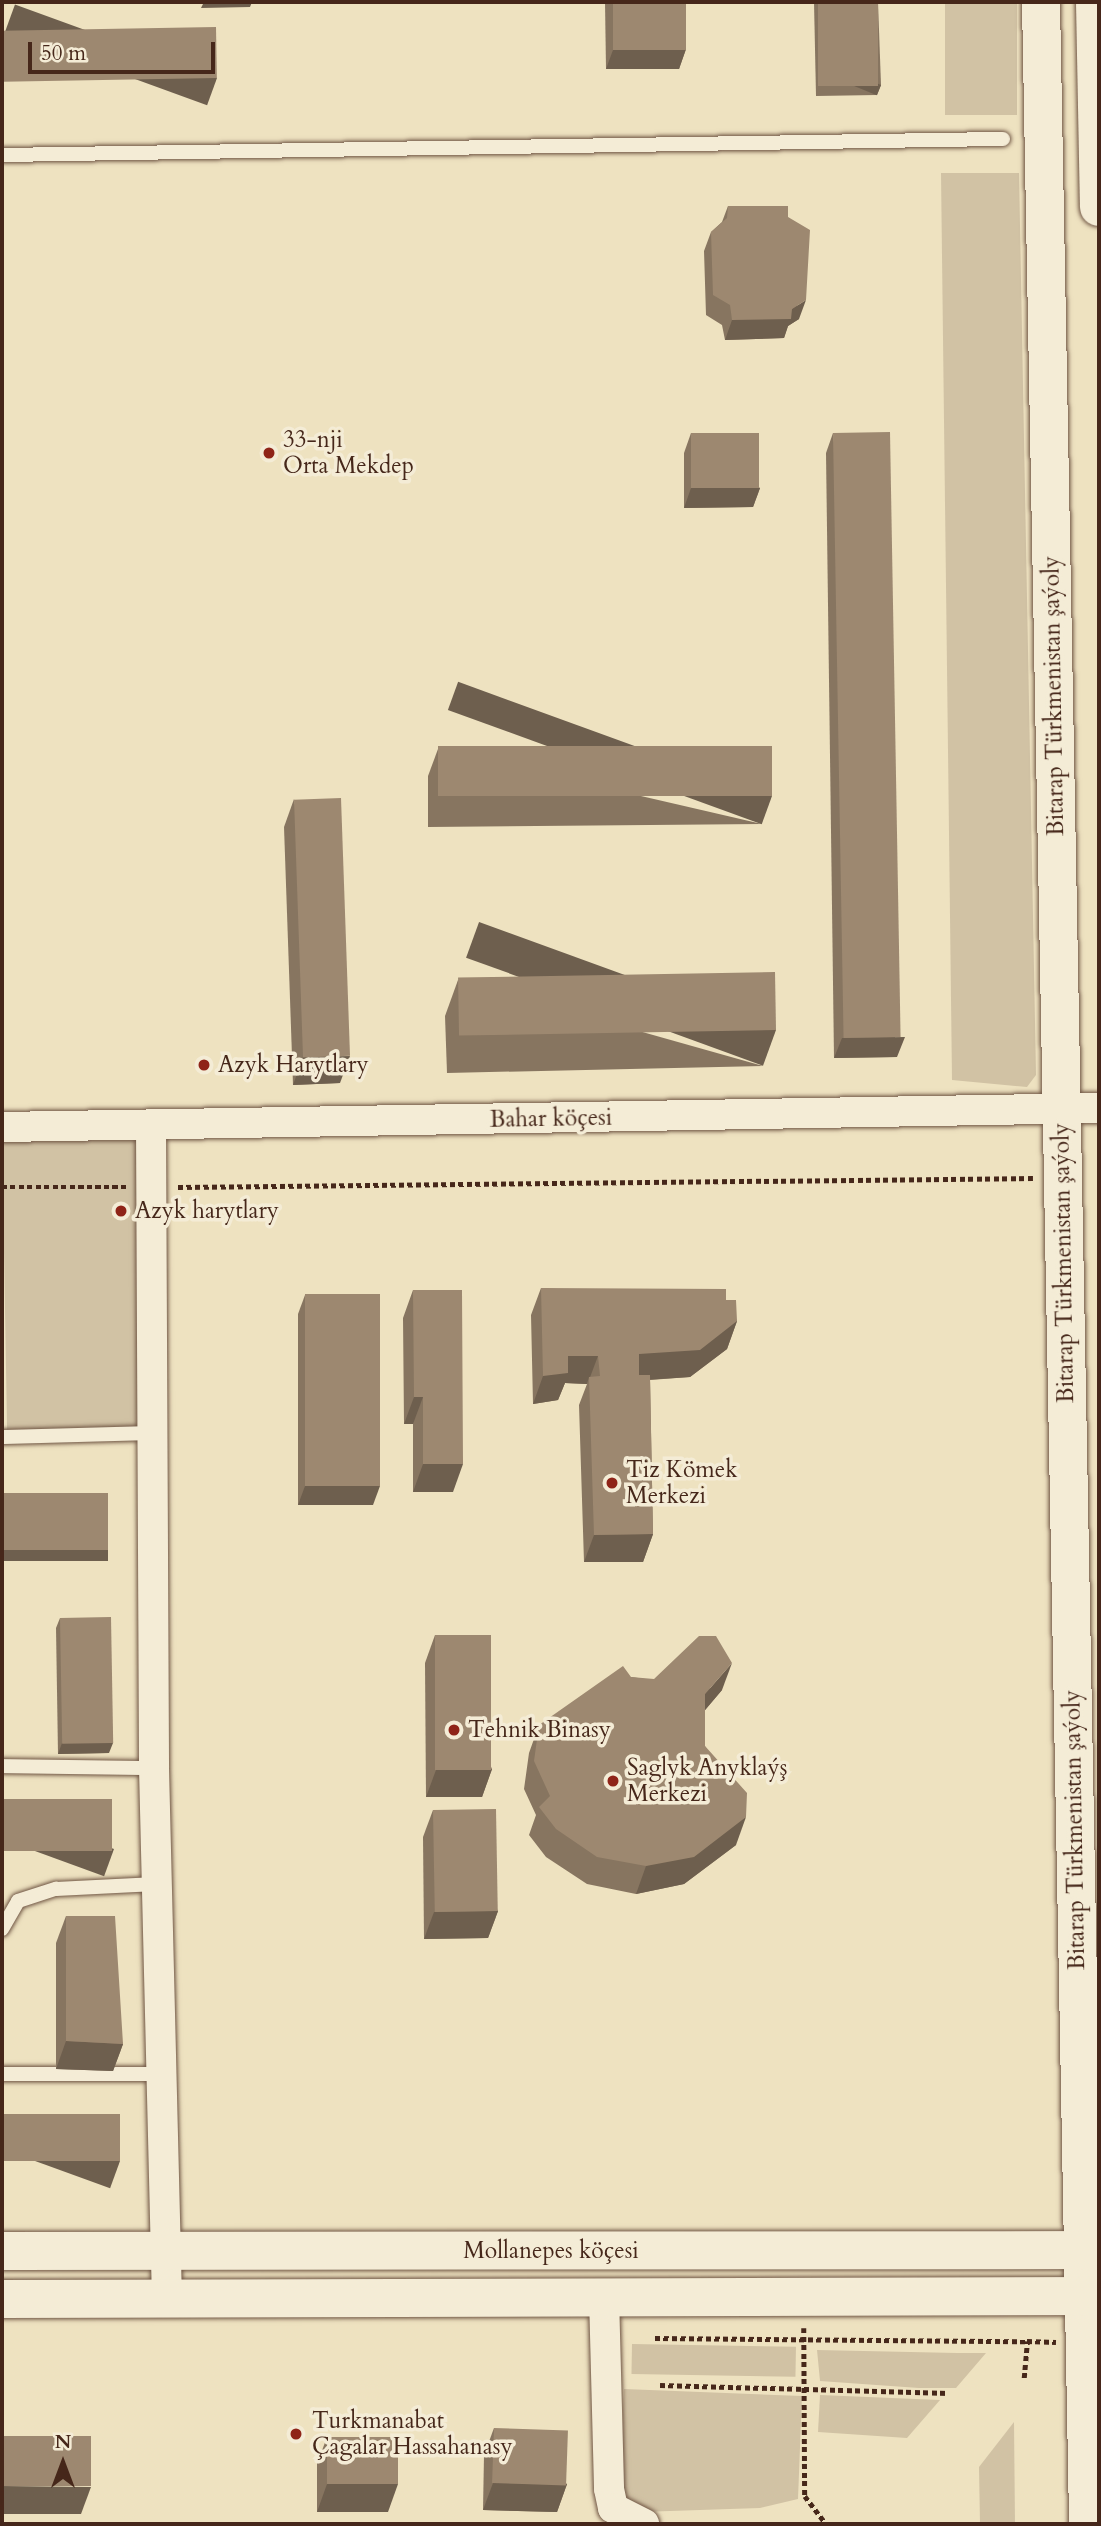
<!DOCTYPE html>
<html>
<head>
<meta charset="utf-8">
<style>
  body { margin:0 }
  #map { position:relative; width:1101px; height:2526px; overflow:hidden; background:#eee2c0; font-family:Cardo,serif }
  div>[style] { position:absolute }
  .green>* { inset:0; background:#d1c2a4; transform-origin:0 0 }
  .path>* { height:4.5px; margin-top:-2.25px; transform-origin:0; background:repeating-linear-gradient(90deg,#46271a 0 5px,transparent 0 8.5px) }
  .roads { filter:drop-shadow(0 0 2px #705644) drop-shadow(0 0 2px #705644) }
  .lane>* { height:14px; margin:-7px; padding:0 7px; transform-origin:7px; border-radius:7px; background:#f4ecd6 }
  .street>* { height:30px; margin:-15px; padding:0 15px; transform-origin:15px; border-radius:15px; background:#f4ecd6 }
  .secondary>* { height:38px; margin:-19px; padding:0 19px; transform-origin:19px; border-radius:19px; background:#f4ecd6 }
  .wall>* { inset:0; background:#877560 }
  .shaded-wall>* { inset:0; background:#6e5f4e; transform-origin:0 0 }
  .building>* { inset:0; background:#9d8870; transform-origin:0 0 }
  .dots>* { width:19px; height:19px; translate:-50% -50%; box-sizing:border-box; border:4px solid #f4ecd6; border-radius:50% }
  span { translate:-50% -50%; white-space:nowrap; text-align:center; line-height:1.15; -webkit-text-stroke:7px #f4ecd6; paint-order:stroke }
  .poi-label { font-size:23px; color:#46271a }
  .left { translate:0 -50%; text-align:left }
  .street-label { font-size:23px; color:#46271a }
  .frame { position:absolute; inset:0; border:4px solid #46271a; pointer-events:none }
  .north { position:absolute; left:28px; top:2428px; width:70px; height:70px; -webkit-text-stroke:5px #f4ecd6; paint-order:stroke; rotate:0deg; font-size:19px; font-weight:700; line-height:28px; text-align:center; color:#46271a }
  .north::after { content:''; display:block; margin:auto; width:24px; height:32px; background:#46271a; clip-path:polygon(50% 0,100% 100%,50% 72%,0 100%) }
  .scale { position:absolute; left:28px; top:42px; width:187px; height:32px; box-sizing:border-box; border:4px solid #46271a; border-top:0; padding-left:9px; font-size:21px; line-height:24px; white-space:nowrap; color:#46271a; -webkit-text-stroke:5px #f4ecd6; paint-order:stroke }
</style>
</head>
<body>
<div id="map">
  <div class="green">
    <div style="left:945px;top:2px;width:72px;height:113px"></div>
    <div style="clip-path:polygon(941px 173px,1019px 173px,1036px 1075px,1027px 1087px,952px 1080px)"></div>
    <div style="left:139px;top:1137px;width:302px;height:137px;rotate:89deg"></div>
    <div style="left:632px;top:2344px;width:164px;height:30px;rotate:1deg"></div>
    <div style="clip-path:polygon(817px 2350px,957px 2353px,986px 2353px,956px 2388px,919px 2388px,820px 2381px)"></div>
    <div style="clip-path:polygon(624px 2389px,802px 2396px,798px 2499px,760px 2508px,640px 2512px,619px 2505px)"></div>
    <div style="clip-path:polygon(820px 2395px,940px 2400px,907px 2438px,818px 2432px)"></div>
    <div style="clip-path:polygon(1014px 2422px,1015px 2524px,980px 2524px,979px 2467px)"></div>
  </div>
  <div class="path">
    <div style="left:2px;top:1187px;width:125px"></div>
    <div style="left:178px;top:1187px;width:855px;rotate:-0.6deg"></div>
    <div style="left:804px;top:2328px;width:168px;rotate:89.7deg"></div>
    <div style="left:805px;top:2496px;width:35px;rotate:53deg"></div>
    <div style="left:655px;top:2338px;width:372px;rotate:0.5deg"></div>
    <div style="left:1024px;top:2378px;width:37px;rotate:-85deg"></div>
    <div style="left:1027px;top:2341px;width:29px;rotate:2deg"></div>
    <div style="left:660px;top:2385px;width:289px;rotate:1.6deg"></div>
  </div>
  <div class="roads">
    <div class="lane">
      <div style="left:2px;top:155px;width:1001px;rotate:-0.92deg"></div>
      <div style="left:2px;top:1437px;width:152px;rotate:-1.5deg"></div>
      <div style="left:2px;top:1766px;width:152px;rotate:0.8deg"></div>
      <div style="left:2px;top:1929px;width:32px;rotate:-60deg"></div>
      <div style="left:18px;top:1901px;width:40px;rotate:-18deg"></div>
      <div style="left:56px;top:1889px;width:100px;rotate:-2.9deg"></div>
      <div style="left:2px;top:2074px;width:160px"></div>
    </div>
    <div class="street">
      <div style="left:151px;top:1125px;width:643px;rotate:89.73deg"></div>
      <div style="left:154px;top:1768px;width:531px;rotate:88.6deg"></div>
      <div style="left:2px;top:1127px;width:1097px;rotate:-0.99deg"></div>
      <div style="left:604px;top:2296px;width:193px;rotate:88.5deg"></div>
      <div style="left:609px;top:2489px;width:19px;rotate:78deg"></div>
      <div style="left:613px;top:2508px;width:35px;rotate:27deg"></div>
    </div>
    <div class="secondary">
      <div style="left:1041px;top:2px;width:2522px;rotate:88.93deg"></div>
      <div style="left:1095px;top:2px;width:205px;rotate:88.9deg"></div>
      <div style="left:2px;top:2251px;width:1097px;rotate:-0.05deg"></div>
      <div style="left:2px;top:2299px;width:1097px;rotate:-0.16deg"></div>
    </div>
  </div>
  <div class="wall">
    <div style="clip-path:polygon(605px 2px,686px 2px,686px 49px,679px 69px,606px 69px)"></div>
    <div style="clip-path:polygon(814px 2px,878px 2px,881px 85px,877px 95px,816px 96px)"></div>
    <div style="clip-path:polygon(728px 206px,788px 217px,799px 319px,788px 326px,784px 338px,725px 340px,722px 325px,706px 315px,704px 251px,711px 232px,722px 222px)"></div>
    <div style="clip-path:polygon(691px 433px,760px 488px,753px 507px,684px 508px,684px 453px)"></div>
    <div style="clip-path:polygon(833px 433px,897px 1057px,834px 1058px,826px 453px)"></div>
    <div style="clip-path:polygon(438px 749px,762px 824px,428px 827px,428px 776px)"></div>
    <div style="clip-path:polygon(294px 799px,340px 1083px,293px 1085px,284px 827px)"></div>
    <div style="clip-path:polygon(458px 980px,763px 1066px,447px 1073px,445px 1016px)"></div>
    <div style="clip-path:polygon(541px 1288px,726px 1300px,737px 1321px,727px 1349px,690px 1377px,650px 1380px,653px 1534px,643px 1562px,584px 1562px,579px 1405px,587px 1384px,565px 1383px,558px 1400px,533px 1404px,531px 1315px)"></div>
    <div style="clip-path:polygon(413px 1290px,453px 1492px,413px 1492px,413px 1424px,404px 1424px,403px 1318px)"></div>
    <div style="clip-path:polygon(305px 1295px,373px 1505px,298px 1505px,298px 1314px)"></div>
    <div style="clip-path:polygon(60px 1618px,109px 1753px,58px 1754px,56px 1628px)"></div>
    <div style="clip-path:polygon(435px 1635px,492px 1769px,482px 1797px,426px 1797px,425px 1663px)"></div>
    <div style="clip-path:polygon(631px 1677px,722px 1690px,705px 1710px,705px 1746px,736px 1845px,684px 1884px,636px 1894px,587px 1884px,546px 1857px,529px 1835px,536px 1815px,524px 1789px,529px 1753px,539px 1725px)"></div>
    <div style="clip-path:polygon(433px 1810px,498px 1911px,488px 1938px,424px 1939px,423px 1837px)"></div>
    <div style="clip-path:polygon(66px 1916px,123px 2044px,113px 2071px,56px 2069px,56px 1943px)"></div>
    <div style="clip-path:polygon(494px 2428px,567px 2484px,557px 2512px,483px 2510px,484px 2455px)"></div>
    <div style="clip-path:polygon(327px 2437px,388px 2512px,317px 2512px,317px 2464px)"></div>
  </div>
  <div class="shaded-wall">
    <div style="clip-path:polygon(204px 2px,252px 2px,250px 7px,201px 8px)"></div>
    <div style="clip-path:polygon(686px 49px,679px 69px,606px 69px,613px 50px)"></div>
    <div style="left:217px;top:78px;width:29px;height:215px;rotate:110deg"></div>
    <div style="left:881px;top:85px;width:11px;height:61px;rotate:112deg"></div>
    <div style="clip-path:polygon(806px 300px,799px 319px,788px 326px,784px 338px,725px 340px,732px 320px,792px 309px)"></div>
    <div style="clip-path:polygon(691px 488px,760px 488px,753px 507px,684px 508px)"></div>
    <div style="left:772px;top:796px;width:30px;height:334px;rotate:110deg"></div>
    <div style="left:776px;top:1030px;width:38px;height:316px;rotate:110deg"></div>
    <div style="clip-path:polygon(905px 1037px,897px 1057px,834px 1058px,842px 1038px)"></div>
    <div style="clip-path:polygon(350px 1056px,340px 1083px,293px 1085px,303px 1057px)"></div>
    <div style="clip-path:polygon(737px 1321px,727px 1349px,690px 1377px,629px 1381px,639px 1354px)"></div>
    <div style="clip-path:polygon(568px 1356px,598px 1356px,589px 1380px,589px 1377px,587px 1384px,565px 1383px,558px 1400px,533px 1404px,543px 1376px)"></div>
    <div style="clip-path:polygon(414px 1397px,423px 1397px,413px 1424px,404px 1424px)"></div>
    <div style="clip-path:polygon(423px 1464px,463px 1464px,453px 1492px,413px 1492px)"></div>
    <div style="clip-path:polygon(305px 1486px,380px 1486px,373px 1505px,298px 1505px)"></div>
    <div style="clip-path:polygon(653px 1534px,643px 1562px,584px 1562px,594px 1535px)"></div>
    <div style="left:2px;top:1550px;width:106px;height:11px"></div>
    <div style="clip-path:polygon(732px 1663px,722px 1690px,695px 1722px,705px 1694px)"></div>
    <div style="clip-path:polygon(62px 1743px,113px 1743px,109px 1753px,58px 1754px)"></div>
    <div style="clip-path:polygon(492px 1769px,482px 1797px,426px 1797px,436px 1770px)"></div>
    <div style="clip-path:polygon(746px 1817px,736px 1845px,684px 1884px,636px 1894px,646px 1866px)"></div>
    <div style="left:114px;top:1849px;width:29px;height:112px;rotate:110deg"></div>
    <div style="clip-path:polygon(498px 1911px,488px 1938px,424px 1939px,434px 1912px)"></div>
    <div style="clip-path:polygon(66px 2041px,123px 2044px,113px 2071px,56px 2069px)"></div>
    <div style="left:120px;top:2161px;width:29px;height:118px;rotate:110deg"></div>
    <div style="clip-path:polygon(493px 2483px,567px 2484px,557px 2512px,483px 2510px)"></div>
    <div style="clip-path:polygon(327px 2484px,398px 2484px,388px 2512px,317px 2512px)"></div>
    <div style="clip-path:polygon(2px 2486px,91px 2487px,81px 2514px,2px 2514px)"></div>
  </div>
  <div class="building">
    <div style="left:613px;top:2px;width:73px;height:48px"></div>
    <div style="left:818px;top:2px;width:60px;height:84px"></div>
    <div style="left:216px;top:27px;width:51px;height:214px;rotate:89deg"></div>
    <div style="clip-path:polygon(728px 206px,788px 206px,788px 217px,810px 230px,806px 300px,792px 309px,791px 319px,732px 320px,730px 305px,713px 295px,711px 232px,727px 218px)"></div>
    <div style="left:890px;top:432px;width:605px;height:57px;rotate:89deg"></div>
    <div style="left:691px;top:433px;width:68px;height:55px"></div>
    <div style="left:772px;top:746px;width:50px;height:334px;rotate:90deg"></div>
    <div style="left:341px;top:798px;width:258px;height:47px;rotate:88deg"></div>
    <div style="left:775px;top:972px;width:58px;height:317px;rotate:89deg"></div>
    <div style="clip-path:polygon(541px 1288px,726px 1289px,726px 1300px,736px 1300px,737px 1321px,700px 1350px,639px 1354px,639px 1375px,650px 1375px,653px 1534px,594px 1535px,589px 1377px,600px 1376px,598px 1356px,568px 1356px,568px 1373px,543px 1376px)"></div>
    <div style="clip-path:polygon(413px 1290px,462px 1290px,463px 1464px,423px 1464px,423px 1397px,414px 1397px)"></div>
    <div style="left:380px;top:1294px;width:192px;height:75px;rotate:90deg"></div>
    <div style="left:108px;top:1493px;width:57px;height:106px;rotate:90deg"></div>
    <div style="left:111px;top:1617px;width:126px;height:51px;rotate:89deg"></div>
    <div style="left:435px;top:1635px;width:56px;height:135px"></div>
    <div style="clip-path:polygon(699px 1636px,716px 1636px,732px 1663px,705px 1694px,705px 1746px,747px 1793px,746px 1817px,694px 1857px,646px 1866px,597px 1857px,556px 1829px,539px 1807px,550px 1796px,534px 1761px,539px 1725px,623px 1666px,631px 1677px,654px 1679px)"></div>
    <div style="left:2px;top:1799px;width:110px;height:52px"></div>
    <div style="left:496px;top:1809px;width:102px;height:63px;rotate:89deg"></div>
    <div style="clip-path:polygon(66px 1916px,115px 1916px,123px 2044px,66px 2041px)"></div>
    <div style="left:120px;top:2114px;width:47px;height:118px;rotate:90deg"></div>
    <div style="left:494px;top:2428px;width:74px;height:55px;rotate:2deg"></div>
    <div style="left:2px;top:2436px;width:89px;height:50px"></div>
    <div style="left:327px;top:2437px;width:71px;height:47px"></div>
  </div>
  <div class="dots">
    <div style="left:269px;top:453px;background:#8f2418"></div>
    <div style="left:204px;top:1065px;background:#8f2418"></div>
    <div style="left:121px;top:1211px;background:#8f2418"></div>
    <div style="left:612px;top:1483px;background:#8f2418"></div>
    <div style="left:454px;top:1730px;background:#8f2418"></div>
    <div style="left:613px;top:1781px;background:#8f2418"></div>
    <div style="left:296px;top:2434px;background:#8f2418"></div>
  </div>
  <div class="poi-label">
    <span class="left" style="left:283px;top:453px">33-nji<br>Orta Mekdep</span>
    <span class="left" style="left:218px;top:1065px">Azyk Harytlary</span>
    <span class="left" style="left:135px;top:1211px">Azyk harytlary</span>
    <span class="left" style="left:626px;top:1483px">Tiz Kömek<br>Merkezi</span>
    <span class="left" style="left:468px;top:1730px">Tehnik Binasy</span>
    <span class="left" style="left:627px;top:1781px">Saglyk Anyklaýş<br>Merkezi</span>
    <span class="left" style="left:312px;top:2434px">Turkmanabat<br>Çagalar Hassahanasy</span>
  </div>
  <div class="street-label">
    <span style="left:1054px;top:696px;rotate:-91deg">Bitarap Türkmenistan şaýoly</span>
    <span style="left:551px;top:1119px;rotate:-1deg">Bahar köçesi</span>
    <span style="left:1064px;top:1263px;rotate:-91deg">Bitarap Türkmenistan şaýoly</span>
    <span style="left:1075px;top:1830px;rotate:-91deg">Bitarap Türkmenistan şaýoly</span>
    <span style="left:551px;top:2251px">Mollanepes köçesi</span>
  </div>
  <div class="frame"></div>
  <div class="north">N</div>
  <div class="scale">50 m</div>
</div>
</body>
</html>
